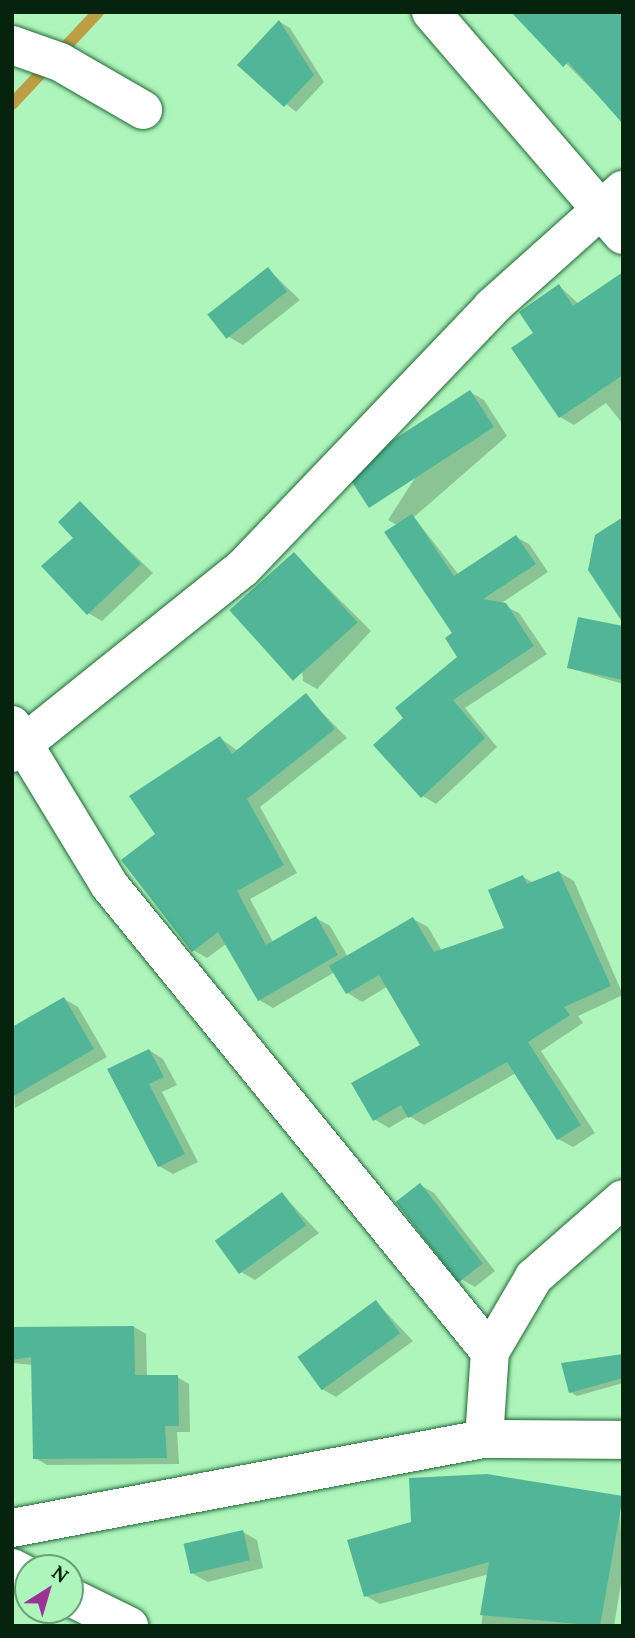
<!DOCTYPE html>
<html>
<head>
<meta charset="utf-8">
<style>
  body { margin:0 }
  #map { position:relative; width:635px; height:1638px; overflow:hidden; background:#adf5bb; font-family:Lora,serif }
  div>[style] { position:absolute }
  .shadow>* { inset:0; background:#0003 }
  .stream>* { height:12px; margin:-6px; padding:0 6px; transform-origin:6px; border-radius:6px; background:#be9e44 }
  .building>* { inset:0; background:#51b697; transform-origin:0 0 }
  .roads { filter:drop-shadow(0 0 2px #216837) drop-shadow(0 0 2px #216837) }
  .street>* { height:38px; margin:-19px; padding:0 19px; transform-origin:19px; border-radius:19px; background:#fff }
  .secondary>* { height:38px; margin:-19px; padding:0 19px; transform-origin:19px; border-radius:19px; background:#fff }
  span { translate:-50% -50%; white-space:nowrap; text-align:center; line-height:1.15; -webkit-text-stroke:6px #adf5bb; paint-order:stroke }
  .frame { position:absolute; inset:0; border:14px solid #06230e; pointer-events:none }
  .north { position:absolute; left:14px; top:1554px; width:70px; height:70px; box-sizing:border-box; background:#adf5bb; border:2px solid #6aa176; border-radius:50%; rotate:37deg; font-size:19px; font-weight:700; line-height:28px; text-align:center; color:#06230e }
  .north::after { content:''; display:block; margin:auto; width:24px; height:32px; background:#9b3396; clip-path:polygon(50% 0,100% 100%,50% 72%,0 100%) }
</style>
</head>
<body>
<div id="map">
  <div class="shadow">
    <div style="clip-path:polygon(514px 12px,623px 12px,619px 116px)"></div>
    <div style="clip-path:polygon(280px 22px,290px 28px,324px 82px,296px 112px,239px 65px)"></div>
    <div style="clip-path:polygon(268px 269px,300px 300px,243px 345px,229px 337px)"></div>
    <div style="clip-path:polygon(623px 285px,623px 424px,606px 403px,574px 425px,560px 417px,536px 333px,559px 286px,579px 304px)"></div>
    <div style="clip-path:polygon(470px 392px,484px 400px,507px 436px,414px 517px,459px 575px,516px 537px,529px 544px,548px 572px,500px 604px,519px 613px,547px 654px,465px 708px,497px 747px,436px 804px,423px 796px,405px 718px,459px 657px,454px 634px,397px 525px,388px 520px)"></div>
    <div style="clip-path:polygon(80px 503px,153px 573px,102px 621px,88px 613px,76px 538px)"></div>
    <div style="clip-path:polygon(294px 554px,371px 631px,317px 689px,303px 681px)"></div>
    <div style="clip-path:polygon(623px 627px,623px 684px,569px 668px)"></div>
    <div style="clip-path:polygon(306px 696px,347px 738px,260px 807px,297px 873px,250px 899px,273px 942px,316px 918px,330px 926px,348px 957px,413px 919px,428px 927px,442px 951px,506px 929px,523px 877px,534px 883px,559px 872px,574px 881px,623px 995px,578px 1016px,583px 1023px,541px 1051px,595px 1133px,573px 1147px,558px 1139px,516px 1073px,424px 1125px,409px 1116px,389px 1128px,374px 1119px,422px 1045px,388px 986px,362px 1002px,348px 993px,335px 972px,273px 1008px,259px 1000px,226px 944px,207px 958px,193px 950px,157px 834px,220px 738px,238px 751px)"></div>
    <div style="clip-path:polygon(64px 999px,78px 1007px,107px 1057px,15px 1108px,12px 1028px)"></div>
    <div style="clip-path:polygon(149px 1050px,163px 1059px,177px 1085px,162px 1092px,198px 1162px,173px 1174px,159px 1166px,109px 1070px)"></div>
    <div style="clip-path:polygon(420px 1185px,434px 1193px,495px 1271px,475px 1287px,461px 1279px)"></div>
    <div style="clip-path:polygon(282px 1194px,319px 1233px,255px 1280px,241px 1272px)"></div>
    <div style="clip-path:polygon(376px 1302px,413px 1341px,336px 1397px,322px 1389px)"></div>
    <div style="clip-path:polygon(134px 1327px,146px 1334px,147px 1377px,177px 1377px,189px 1384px,190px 1432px,177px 1432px,179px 1464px,47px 1465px,35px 1458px,33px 1365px,12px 1363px,12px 1329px)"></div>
    <div style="clip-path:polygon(623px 1356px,623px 1383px,577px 1396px,570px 1392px)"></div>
    <div style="clip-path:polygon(619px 1497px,623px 1571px,614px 1626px,481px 1626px,489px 1574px,380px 1604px,366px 1596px)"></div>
    <div style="clip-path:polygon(243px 1532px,257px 1540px,263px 1568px,208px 1582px,193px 1574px)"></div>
  </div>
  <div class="stream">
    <div style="left:12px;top:104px;width:126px;rotate:-46.9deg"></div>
  </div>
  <div class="building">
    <div style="clip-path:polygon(511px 12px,623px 12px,623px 124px,568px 62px,563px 67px)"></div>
    <div style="clip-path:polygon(279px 20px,314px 75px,284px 107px,237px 65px)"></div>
    <div style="left:268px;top:267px;width:31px;height:77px;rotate:52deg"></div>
    <div style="clip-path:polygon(623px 272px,623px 375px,559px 418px,511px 348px,533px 333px,519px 312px,559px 284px,573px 306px)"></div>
    <div style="left:470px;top:390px;width:44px;height:149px;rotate:57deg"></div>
    <div style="clip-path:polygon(80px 501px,141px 564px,87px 615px,41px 566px,73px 538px,58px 522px)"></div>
    <div style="clip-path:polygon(412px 514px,454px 576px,516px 535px,536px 564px,483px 599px,506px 603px,534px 646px,453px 700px,485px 738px,421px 798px,373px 745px,403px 718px,395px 708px,457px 657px,445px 638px,452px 633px,384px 532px)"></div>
    <div style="clip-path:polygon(623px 517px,623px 623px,588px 570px,595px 535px)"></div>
    <div style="left:294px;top:552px;width:95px;height:87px;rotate:48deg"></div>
    <div style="clip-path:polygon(578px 617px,623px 626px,623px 680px,567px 668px)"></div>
    <div style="clip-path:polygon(306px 693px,335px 729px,247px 799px,284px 865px,237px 891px,266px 945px,316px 916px,338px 955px,258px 1001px,218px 932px,192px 952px,121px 860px,155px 834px,129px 796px,220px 736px,232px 754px)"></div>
    <div style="clip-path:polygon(559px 871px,611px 986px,564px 1007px,570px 1015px,528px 1042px,581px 1125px,557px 1140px,507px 1062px,408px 1118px,401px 1105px,373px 1121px,351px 1083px,420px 1045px,379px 975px,346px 994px,329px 966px,413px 917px,434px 952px,504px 928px,488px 890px,523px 875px,527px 884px)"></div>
    <div style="clip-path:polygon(64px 997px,94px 1049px,12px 1097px,12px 1027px)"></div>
    <div style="clip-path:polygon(149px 1049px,164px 1077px,149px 1084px,185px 1154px,158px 1167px,107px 1069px)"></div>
    <div style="left:420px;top:1183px;width:102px;height:31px;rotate:52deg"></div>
    <div style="left:282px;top:1192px;width:41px;height:83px;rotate:54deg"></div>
    <div style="left:376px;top:1300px;width:41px;height:97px;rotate:54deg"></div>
    <div style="clip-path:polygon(134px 1326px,135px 1375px,178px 1375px,179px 1426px,165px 1426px,167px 1458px,33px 1459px,31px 1357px,12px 1360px,12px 1327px)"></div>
    <div style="clip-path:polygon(623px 1354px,623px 1378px,569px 1393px,561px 1363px)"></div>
    <div style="clip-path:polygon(487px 1474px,623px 1496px,600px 1626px,480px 1615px,489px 1562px,364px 1597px,347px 1540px,411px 1522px,409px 1478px)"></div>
    <div style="left:243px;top:1530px;width:31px;height:61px;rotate:77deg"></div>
  </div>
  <div class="roads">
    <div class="street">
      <div style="left:431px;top:12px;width:294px;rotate:49.3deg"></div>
      <div style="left:12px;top:45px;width:51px;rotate:19.5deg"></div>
      <div style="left:60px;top:62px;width:96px;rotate:30deg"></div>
      <div style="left:12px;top:725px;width:188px;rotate:58.7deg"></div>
      <div style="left:110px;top:886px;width:601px;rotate:50.8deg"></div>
      <div style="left:12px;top:753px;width:296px;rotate:-38.7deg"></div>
      <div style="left:243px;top:568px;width:361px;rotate:-46.3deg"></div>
      <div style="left:492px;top:307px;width:176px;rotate:-41.8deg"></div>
      <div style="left:484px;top:1439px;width:87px;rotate:-86.1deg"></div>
      <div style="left:490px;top:1352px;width:87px;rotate:-59.6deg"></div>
      <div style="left:534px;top:1277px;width:118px;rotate:-41.2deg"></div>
      <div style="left:12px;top:1568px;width:18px;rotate:27deg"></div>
      <div style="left:70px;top:1597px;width:66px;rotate:26.2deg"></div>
    </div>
    <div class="secondary">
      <div style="left:12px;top:1528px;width:480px;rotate:-10.7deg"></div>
      <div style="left:484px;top:1439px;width:139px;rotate:0.4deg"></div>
    </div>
  </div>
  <div class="frame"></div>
  <div class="north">N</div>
</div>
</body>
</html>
